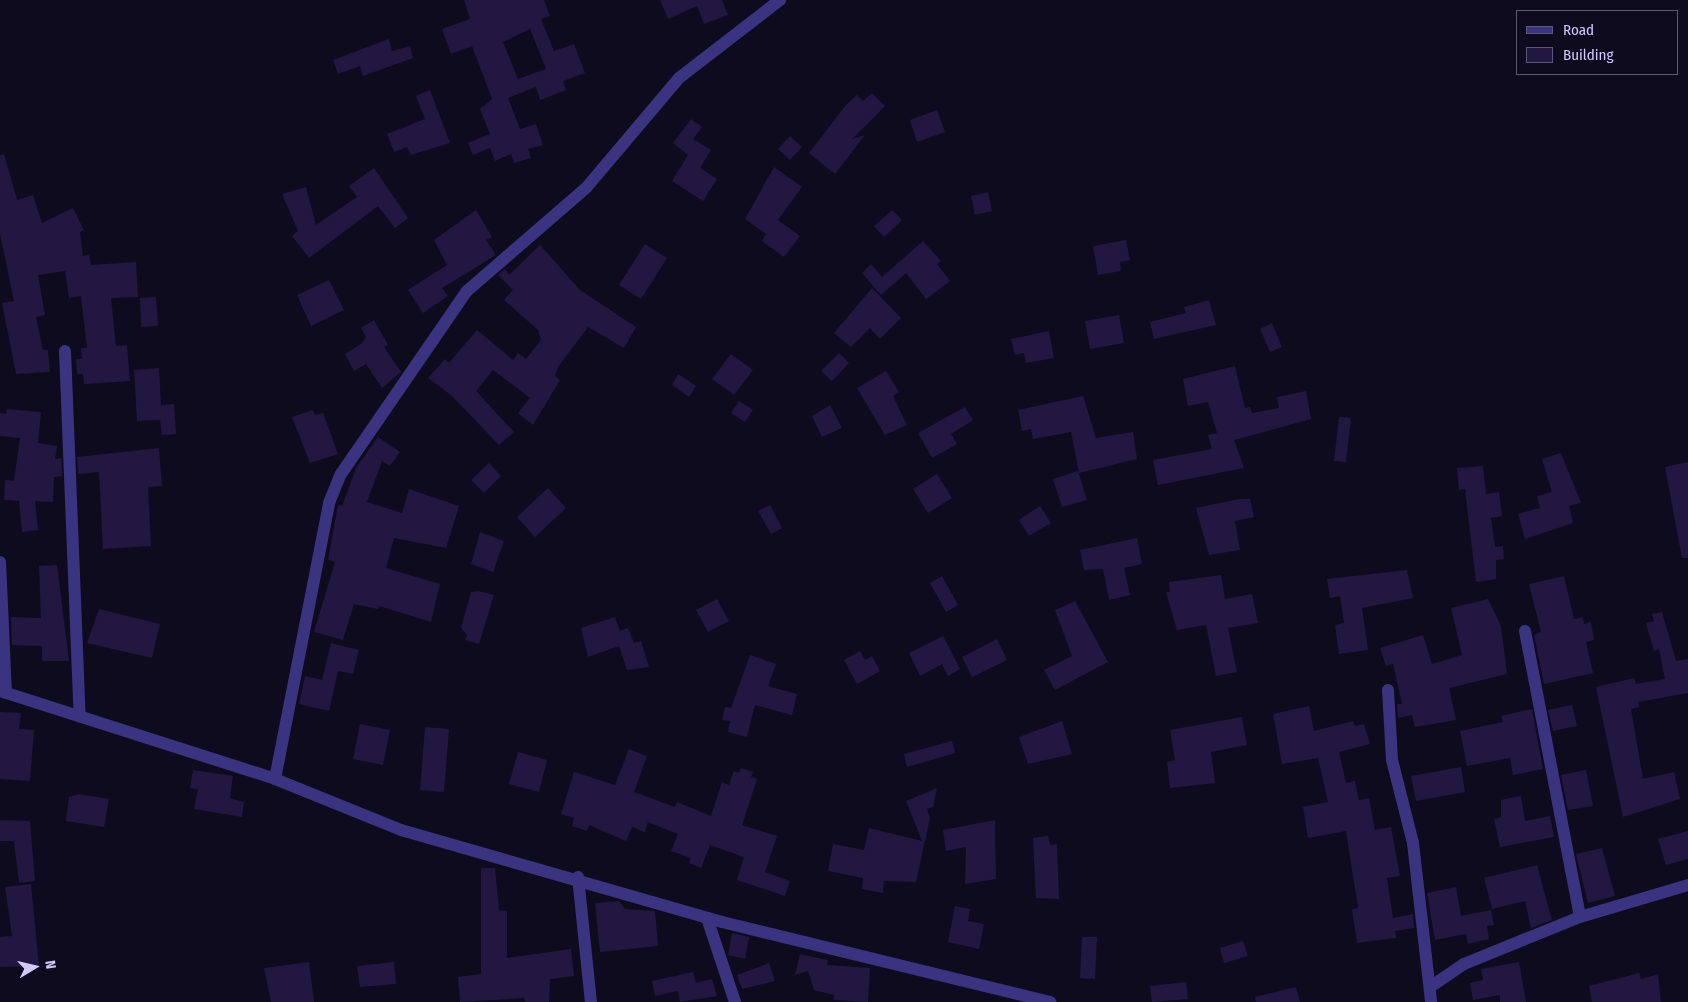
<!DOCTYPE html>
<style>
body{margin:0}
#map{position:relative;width:1688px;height:1002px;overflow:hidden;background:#0f0b1f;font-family:"Fira Sans Condensed",sans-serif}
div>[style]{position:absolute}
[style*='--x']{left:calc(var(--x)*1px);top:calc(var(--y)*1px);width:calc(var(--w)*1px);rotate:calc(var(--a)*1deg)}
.building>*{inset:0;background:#211741}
.minor>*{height:12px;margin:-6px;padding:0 6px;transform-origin:6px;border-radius:6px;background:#3a3480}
span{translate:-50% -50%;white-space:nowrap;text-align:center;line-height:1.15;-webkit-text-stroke:4.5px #0f0b1f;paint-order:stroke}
.legend{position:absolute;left:1516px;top:10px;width:162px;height:65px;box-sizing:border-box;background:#0f0b1f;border:1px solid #5d5779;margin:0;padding:6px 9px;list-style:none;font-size:15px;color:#d1c9ff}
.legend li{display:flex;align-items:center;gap:10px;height:25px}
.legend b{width:25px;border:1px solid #5d5779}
.north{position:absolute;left:10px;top:942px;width:50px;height:50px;-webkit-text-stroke:4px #0f0b1f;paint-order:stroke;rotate:81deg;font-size:14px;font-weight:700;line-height:20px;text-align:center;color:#d1c9ff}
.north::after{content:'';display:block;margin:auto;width:18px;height:22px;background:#d1c9ff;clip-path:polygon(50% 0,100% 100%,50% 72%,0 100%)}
</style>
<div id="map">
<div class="building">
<div style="clip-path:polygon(evenodd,464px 0,544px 0,550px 16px,541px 19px,554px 51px,574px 44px,585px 73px,563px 81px,566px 90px,540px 100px,536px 87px,508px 98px,520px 129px,536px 124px,543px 145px,528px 149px,531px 158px,514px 163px,511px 154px,495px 161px,490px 148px,473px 155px,468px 143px,490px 134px,480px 109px,492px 99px,472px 46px,451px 54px,442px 29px,470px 19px,464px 0,530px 29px,546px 69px,518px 79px,503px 42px,530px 29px)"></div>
<div style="clip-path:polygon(660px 0,722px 0,728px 15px,704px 24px,697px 6px,668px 19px)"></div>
<div style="clip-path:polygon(389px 39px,392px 51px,410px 46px,413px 58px,363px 76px,360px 66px,338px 74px,333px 60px)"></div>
<div style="clip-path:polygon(430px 90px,450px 143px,411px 155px,407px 147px,394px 152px,387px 134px,425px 119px,416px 96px)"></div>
<div style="clip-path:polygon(872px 93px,885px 106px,852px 139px,865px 135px,835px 174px,809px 153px,846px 105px,857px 95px,863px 101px)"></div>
<div style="clip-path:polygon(937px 110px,945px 132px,917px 142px,910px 120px)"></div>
<div style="clip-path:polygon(691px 119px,702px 127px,693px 139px,711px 150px,700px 168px,717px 179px,703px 201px,672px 181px,688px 155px,673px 143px)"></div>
<div style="clip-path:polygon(790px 136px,802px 147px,790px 160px,778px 149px)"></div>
<div style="clip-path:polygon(4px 154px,17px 200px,33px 195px,42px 223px,73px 208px,84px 230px,80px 232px,83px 256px,89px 255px,91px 265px,136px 262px,138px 297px,111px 298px,116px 346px,127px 345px,130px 381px,84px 384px,83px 374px,77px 374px,76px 359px,82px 359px,81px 348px,87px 348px,81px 296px,69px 298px,65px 271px,38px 275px,45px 315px,36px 317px,43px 350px,48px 350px,50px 372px,16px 374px,2px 303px,14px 301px,0 234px,0 155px)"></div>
<div style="clip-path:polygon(774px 167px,802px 187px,778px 220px,800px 236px,784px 257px,762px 241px,766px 234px,745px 219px)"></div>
<div style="clip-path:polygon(374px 168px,408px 218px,395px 228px,378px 206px,309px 258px,292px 236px,298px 231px,282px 194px,306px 187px,316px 225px,357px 197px,349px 186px)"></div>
<div style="clip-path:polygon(988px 192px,992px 211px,975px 215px,971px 196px)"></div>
<div style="clip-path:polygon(476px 210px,492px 237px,486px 240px,496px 255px,442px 288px,448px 296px,423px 313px,408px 290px,447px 265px,434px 240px)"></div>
<div style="clip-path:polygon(892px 210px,902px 220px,884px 237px,874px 226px)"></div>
<div style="clip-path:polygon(1126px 240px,1130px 260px,1120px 262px,1121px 271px,1098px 275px,1093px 246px)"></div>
<div style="clip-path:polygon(923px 241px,941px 261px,937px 264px,950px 281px,926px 299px,906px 273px,881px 295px,862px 273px,871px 264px,882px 277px)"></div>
<div style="clip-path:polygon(645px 244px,667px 258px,641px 299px,619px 285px)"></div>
<div style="clip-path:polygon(540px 245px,580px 290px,636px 327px,624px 348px,588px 327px,558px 367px,555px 376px,560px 380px,533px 425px,518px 413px,530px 398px,493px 370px,476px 391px,514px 432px,499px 445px,452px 396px,428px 378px,445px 359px,449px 363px,477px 330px,513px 360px,518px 353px,526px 359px,541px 340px,538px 330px,504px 300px,513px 290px,498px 275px,505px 269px,509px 275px)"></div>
<div style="clip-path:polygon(329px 280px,344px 310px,311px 326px,297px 295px)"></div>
<div style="clip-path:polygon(872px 288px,901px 318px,880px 339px,870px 328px,851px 347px,834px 333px)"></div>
<div style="clip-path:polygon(156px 297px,158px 326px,141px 327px,140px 298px)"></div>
<div style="clip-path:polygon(1209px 300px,1216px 325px,1154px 339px,1150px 322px,1186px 313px,1184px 307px)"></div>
<div style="clip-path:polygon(1119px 315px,1124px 343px,1090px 349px,1085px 321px)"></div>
<div style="clip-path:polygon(374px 320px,388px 345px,384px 347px,401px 372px,382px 388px,366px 364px,354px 371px,345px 354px,362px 343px,366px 337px,361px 328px)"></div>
<div style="clip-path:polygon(1272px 323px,1282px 347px,1270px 352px,1260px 329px)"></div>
<div style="clip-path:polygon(1049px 331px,1054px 358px,1026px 363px,1024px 353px,1015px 355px,1011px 339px)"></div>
<div style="clip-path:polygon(839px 353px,849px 363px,832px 381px,821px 371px)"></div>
<div style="clip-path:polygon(731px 354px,753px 370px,734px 395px,712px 379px)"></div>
<div style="clip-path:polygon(1235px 366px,1245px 408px,1250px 407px,1252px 413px,1279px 408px,1277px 397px,1306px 391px,1311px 419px,1234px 440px,1244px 468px,1158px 485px,1153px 460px,1212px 449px,1208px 435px,1217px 433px,1208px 402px,1188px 406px,1183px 379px)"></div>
<div style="clip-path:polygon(159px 368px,161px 405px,174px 404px,176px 434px,162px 435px,160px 420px,137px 421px,134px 370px)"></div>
<div style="clip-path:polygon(886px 371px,899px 392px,893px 396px,907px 425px,885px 435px,857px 388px)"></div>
<div style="clip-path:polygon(678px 374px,696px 386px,689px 397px,672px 385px)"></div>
<div style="clip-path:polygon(1083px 396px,1096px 438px,1133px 432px,1137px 459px,1079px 473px,1071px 432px,1033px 439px,1031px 429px,1022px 431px,1018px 410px)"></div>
<div style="clip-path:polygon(739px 401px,753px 410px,745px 422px,731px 413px)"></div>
<div style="clip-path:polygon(830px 405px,842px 428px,822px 437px,812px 416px)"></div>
<div style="clip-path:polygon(965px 407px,973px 420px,951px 434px,957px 444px,932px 458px,918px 433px)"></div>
<div style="clip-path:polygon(7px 409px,41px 412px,38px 443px,57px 446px,55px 459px,61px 458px,62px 476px,54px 477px,53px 502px,35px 501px,38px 530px,22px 532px,19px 501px,4px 500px,5px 480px,14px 481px,20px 438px,0 436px,0 413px,6px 414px)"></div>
<div style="clip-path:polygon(313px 410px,315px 415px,323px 413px,338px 454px,310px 463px,292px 417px)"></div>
<div style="clip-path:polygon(1339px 417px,1351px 418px,1346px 462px,1334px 461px)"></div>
<div style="clip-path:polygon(378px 437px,400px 452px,390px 466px,382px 461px,367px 502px,402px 513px,409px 489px,459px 506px,446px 548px,394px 538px,386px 568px,440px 584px,431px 622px,379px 606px,378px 609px,354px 604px,343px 640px,314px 632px,335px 562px,328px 560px,338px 505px,342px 506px,356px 468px)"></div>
<div style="clip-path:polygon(159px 448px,162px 486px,148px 487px,151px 546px,103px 549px,99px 472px,78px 474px,77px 457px)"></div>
<div style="clip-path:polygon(1561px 453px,1581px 503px,1569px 506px,1573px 523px,1525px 539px,1518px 514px,1540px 508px,1537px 496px,1552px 492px,1542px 459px)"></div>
<div style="clip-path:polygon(1688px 462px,1688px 558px,1682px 558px,1665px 467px)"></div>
<div style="clip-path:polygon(489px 463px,501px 476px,484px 493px,471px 480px)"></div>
<div style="clip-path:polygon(1483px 466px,1486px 494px,1499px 492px,1502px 516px,1491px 518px,1495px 547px,1503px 546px,1504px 559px,1496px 560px,1496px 579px,1476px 582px,1465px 489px,1459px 490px,1457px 468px)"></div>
<div style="clip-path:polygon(1078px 471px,1087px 500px,1062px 507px,1053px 479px)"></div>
<div style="clip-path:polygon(937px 474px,952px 498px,928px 513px,913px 489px)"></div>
<div style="clip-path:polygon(548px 488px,566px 508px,535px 537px,517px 517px)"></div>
<div style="clip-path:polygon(1239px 499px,1250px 499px,1254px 517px,1235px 521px,1240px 550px,1209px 555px,1196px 508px)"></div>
<div style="clip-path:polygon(770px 505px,782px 528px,771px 534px,758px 511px)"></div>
<div style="clip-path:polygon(1040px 506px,1051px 523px,1029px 536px,1019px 520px)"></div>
<div style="clip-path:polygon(480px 532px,504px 541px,493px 572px,471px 564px)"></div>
<div style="clip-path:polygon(1137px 538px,1142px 564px,1124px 568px,1130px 595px,1109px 600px,1103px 569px,1084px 570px,1080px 550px)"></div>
<div style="clip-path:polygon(57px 565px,69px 661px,42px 661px,42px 646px,12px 645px,11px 617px,41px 618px,39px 566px)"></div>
<div style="clip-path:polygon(1407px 570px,1413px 598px,1362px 608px,1368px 650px,1339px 654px,1335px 625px,1344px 623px,1340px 596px,1330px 598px,1327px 579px)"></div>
<div style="clip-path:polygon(1221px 575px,1225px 599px,1252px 594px,1258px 623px,1228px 628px,1237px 672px,1216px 676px,1206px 625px,1177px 630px,1166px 592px,1170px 592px,1169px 582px)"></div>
<div style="clip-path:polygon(942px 576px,958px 605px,946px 612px,930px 583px)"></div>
<div style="clip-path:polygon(1564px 576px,1574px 619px,1583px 617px,1584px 624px,1591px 622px,1594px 640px,1586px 642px,1593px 673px,1544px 684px,1534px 635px,1541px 632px,1529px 584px)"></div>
<div style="clip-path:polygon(478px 591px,494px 595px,479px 644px,465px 640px,467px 635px,461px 628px,471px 592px)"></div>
<div style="clip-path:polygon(717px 599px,729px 621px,708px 632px,696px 610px)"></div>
<div style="clip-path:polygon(1488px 599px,1501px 626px,1507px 674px,1449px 688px,1456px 720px,1415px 727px,1412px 715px,1398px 718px,1397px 704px,1402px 704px,1393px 664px,1386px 666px,1380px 648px,1423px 635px,1432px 664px,1462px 655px,1451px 608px)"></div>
<div style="clip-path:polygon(1075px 601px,1108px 662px,1055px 690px,1044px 670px,1072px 656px,1055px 610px)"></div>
<div style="clip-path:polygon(99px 609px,160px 624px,152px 658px,87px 643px)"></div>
<div style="clip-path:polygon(1662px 612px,1676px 661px,1688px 659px,1688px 693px,1638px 702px,1639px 707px,1631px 709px,1643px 779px,1674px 772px,1680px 799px,1623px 817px,1596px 687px,1634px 678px,1636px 684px,1665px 679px,1659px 649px,1654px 651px,1646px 623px,1654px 621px,1652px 614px)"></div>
<div style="clip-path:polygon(615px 617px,620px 631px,628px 628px,634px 643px,641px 641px,649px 667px,627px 670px,619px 646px,588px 657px,581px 628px)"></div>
<div style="clip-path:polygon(943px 636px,960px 669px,948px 676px,942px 664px,920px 676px,909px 653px)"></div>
<div style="clip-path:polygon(997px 639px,1007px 660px,972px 677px,962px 657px)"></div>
<div style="clip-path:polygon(331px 643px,359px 650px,353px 674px,338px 671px,329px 711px,299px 704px,305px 676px,322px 680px)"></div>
<div style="clip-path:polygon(860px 651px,865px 660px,872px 656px,880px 671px,857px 684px,844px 660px)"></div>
<div style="clip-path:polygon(750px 655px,776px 664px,768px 686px,797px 694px,792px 715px,755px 705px,747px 737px,728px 732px,730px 721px,722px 720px,725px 707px,731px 708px)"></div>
<div style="clip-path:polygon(1572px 705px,1577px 726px,1553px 731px,1548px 710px)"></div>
<div style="clip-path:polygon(1309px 706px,1314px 731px,1353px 721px,1355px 726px,1364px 724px,1370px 744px,1339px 752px,1346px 783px,1355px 781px,1359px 800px,1369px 798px,1375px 830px,1391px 827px,1400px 876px,1387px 878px,1393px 918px,1413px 914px,1414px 928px,1395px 931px,1396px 938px,1357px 943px,1352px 909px,1358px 908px,1346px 831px,1308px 838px,1303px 807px,1328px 802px,1318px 758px,1282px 764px,1273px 714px)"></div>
<div style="clip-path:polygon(1532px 709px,1543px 769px,1513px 775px,1510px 758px,1467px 766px,1460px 731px,1503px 722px,1501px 716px)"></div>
<div style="clip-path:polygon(0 712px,21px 713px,19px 729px,34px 730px,30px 781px,0 779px)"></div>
<div style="clip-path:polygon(1242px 717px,1247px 745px,1211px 752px,1215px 783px,1170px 788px,1167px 762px,1175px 760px,1170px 730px)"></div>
<div style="clip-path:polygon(1062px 721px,1072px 754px,1028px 764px,1019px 737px)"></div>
<div style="clip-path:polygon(360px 724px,390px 730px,383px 765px,353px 759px)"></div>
<div style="clip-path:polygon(425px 727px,449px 729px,444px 792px,420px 790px)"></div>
<div style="clip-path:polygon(952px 741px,955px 753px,907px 767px,904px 754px)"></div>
<div style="clip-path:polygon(629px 749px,647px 756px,634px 792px,675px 807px,677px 802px,711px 816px,722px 782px,729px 785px,734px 771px,739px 773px,741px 768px,753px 772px,751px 777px,757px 779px,742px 825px,777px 836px,765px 872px,790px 881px,785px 896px,737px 880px,744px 857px,710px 845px,701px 868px,689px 863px,691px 858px,671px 851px,678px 834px,648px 822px,645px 832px,632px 827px,626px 841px,589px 825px,587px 831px,572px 826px,574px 818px,561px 814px,574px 772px,615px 785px)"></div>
<div style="clip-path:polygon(518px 752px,547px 760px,539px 792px,509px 784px)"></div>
<div style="clip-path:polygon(1461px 767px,1465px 792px,1416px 801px,1411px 776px)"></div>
<div style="clip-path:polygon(193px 770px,233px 776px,230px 798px,244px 802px,242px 817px,194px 809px,198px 789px,190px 788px)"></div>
<div style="clip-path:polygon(1586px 770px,1593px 806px,1568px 810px,1561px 775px)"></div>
<div style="clip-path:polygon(937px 788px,933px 807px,927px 809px,930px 818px,916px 882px,884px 881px,883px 893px,862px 889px,863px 878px,828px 871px,833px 844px,864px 850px,869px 828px,922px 841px,906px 801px)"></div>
<div style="clip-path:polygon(79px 794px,109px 799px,104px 827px,66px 821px,69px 797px)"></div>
<div style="clip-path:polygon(1521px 796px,1525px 821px,1550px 816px,1554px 837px,1500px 847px,1494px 819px,1501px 817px,1501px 800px)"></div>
<div style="clip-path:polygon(0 820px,30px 821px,35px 881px,19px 883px,14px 841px,0 841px)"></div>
<div style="clip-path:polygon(995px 820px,996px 879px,965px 884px,966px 847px,946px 851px,943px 830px)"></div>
<div style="clip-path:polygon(1688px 831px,1688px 859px,1666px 865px,1658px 839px)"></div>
<div style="clip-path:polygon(1048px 836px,1050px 845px,1057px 844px,1059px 899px,1036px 898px,1033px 838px)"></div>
<div style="clip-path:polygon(1602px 848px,1615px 896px,1588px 903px,1576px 854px)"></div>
<div style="clip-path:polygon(1537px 865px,1552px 920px,1531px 928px,1525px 901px,1492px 909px,1484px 878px)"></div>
<div style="clip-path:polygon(481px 868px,495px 868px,499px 910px,507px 911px,507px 958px,571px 949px,574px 976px,550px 979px,549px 1002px,525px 1002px,524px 998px,460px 1002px,458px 977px,481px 974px)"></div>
<div style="clip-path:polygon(31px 884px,39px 966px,0 967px,0 937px,12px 936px,5px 887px)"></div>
<div style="clip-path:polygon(1456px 887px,1461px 916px,1491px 910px,1494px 925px,1487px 926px,1489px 939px,1468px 944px,1466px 934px,1435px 940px,1427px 893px)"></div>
<div style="clip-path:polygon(619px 901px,625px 909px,655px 911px,658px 946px,600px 952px,595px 903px)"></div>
<div style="clip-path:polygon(955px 906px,970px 909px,968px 921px,984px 924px,979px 949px,948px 942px)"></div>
<div style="clip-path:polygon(732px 933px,749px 937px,745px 959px,728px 955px)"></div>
<div style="clip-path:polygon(1082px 937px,1097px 937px,1095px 979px,1080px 978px)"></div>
<div style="clip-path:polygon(1243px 941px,1248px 956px,1224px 963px,1220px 948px)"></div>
<div style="clip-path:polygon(800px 954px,828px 960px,827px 965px,870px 968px,868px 1002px,834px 1000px,834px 995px,814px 990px,808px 971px,795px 975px)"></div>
<div style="clip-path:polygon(309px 962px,314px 1002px,271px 1002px,264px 968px)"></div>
<div style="clip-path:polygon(394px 962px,396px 984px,360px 987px,357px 966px)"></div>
<div style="clip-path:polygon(1519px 962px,1526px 1002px,1500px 1002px,1500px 995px,1473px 1000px,1470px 983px,1483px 980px,1481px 969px)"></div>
<div style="clip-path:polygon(769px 963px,775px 981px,742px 989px,737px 975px)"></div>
<div style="clip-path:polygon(693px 972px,696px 983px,712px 979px,717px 996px,680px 1002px,678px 991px,655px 996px,652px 981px)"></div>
<div style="clip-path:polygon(1639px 973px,1641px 979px,1658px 974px,1661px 1002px,1592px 1002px,1589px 986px)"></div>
<div style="clip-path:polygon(1186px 982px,1188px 999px,1152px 1002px,1150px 986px)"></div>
<div style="clip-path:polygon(1296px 987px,1300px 1002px,1256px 1002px,1255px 997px)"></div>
</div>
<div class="minor">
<div style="--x:65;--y:351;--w:366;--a:87.7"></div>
<div style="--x:0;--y:562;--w:131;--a:87.4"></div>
<div style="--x:1525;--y:631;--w:291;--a:79.1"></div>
<div style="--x:1388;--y:690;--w:70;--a:86.7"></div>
<div style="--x:1392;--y:760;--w:86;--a:75.8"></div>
<div style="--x:1413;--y:843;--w:160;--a:83.5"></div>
<div style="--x:0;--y:691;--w:289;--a:17.7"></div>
<div style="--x:275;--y:779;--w:136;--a:22"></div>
<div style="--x:401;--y:830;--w:334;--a:16"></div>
<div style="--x:722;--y:922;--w:338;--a:13.7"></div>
<div style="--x:275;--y:779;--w:281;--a:-78.9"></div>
<div style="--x:329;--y:503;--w:31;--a:-68"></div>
<div style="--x:341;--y:474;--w:222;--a:-55.5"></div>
<div style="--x:467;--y:291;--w:157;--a:-40.9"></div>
<div style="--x:586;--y:188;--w:144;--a:-49.8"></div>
<div style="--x:679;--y:78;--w:128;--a:-37.7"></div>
<div style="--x:578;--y:877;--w:126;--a:84.1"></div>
<div style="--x:707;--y:918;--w:89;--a:71.6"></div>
<div style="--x:1430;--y:987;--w:41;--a:-34.1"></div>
<div style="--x:1464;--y:964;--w:125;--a:-22.1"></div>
<div style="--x:1580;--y:917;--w:113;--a:-16.5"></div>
</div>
<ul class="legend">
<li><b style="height:6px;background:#3a3480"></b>Road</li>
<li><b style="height:14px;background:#211741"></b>Building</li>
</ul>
<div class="north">N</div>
</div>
